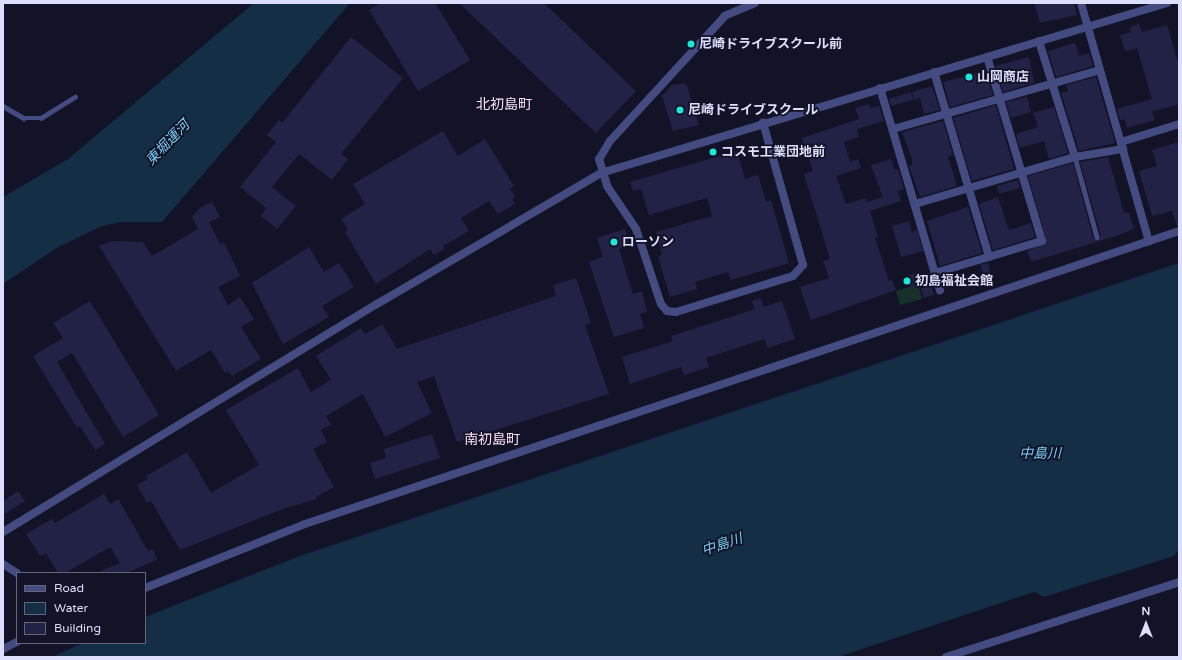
<!DOCTYPE html>
<meta charset="utf-8">
<style>
body{margin:0}
#map{position:relative;width:1182px;height:660px;overflow:hidden;background:#131327;font-family:"Varela Round","Noto Sans JP",sans-serif}
div>[style]{position:absolute}
[style*='--x']{left:calc(var(--x)*1px);top:calc(var(--y)*1px);width:calc(var(--w)*1px);rotate:calc(var(--a)*1deg)}
.green>*{inset:0;background:#17302b}
.water>*{inset:0;background:#132e45}
.building>*{inset:0;background:#222146}
.service>*{height:4.5px;margin:-2.25px;padding:0 2.25px;transform-origin:2.25px;border-radius:2.25px;background:#434b81}
.minor>*{height:8px;margin:-4px;padding:0 4px;transform-origin:4px;border-radius:4px;background:#434b81}
.tertiary>*{height:8px;margin:-4px;padding:0 4px;transform-origin:4px;border-radius:4px;background:#434b81}
.dots>*{width:11px;height:11px;translate:-50% -50%;box-sizing:border-box;border:2px solid #131327;border-radius:50%}
span{translate:-50% -50%;white-space:nowrap;text-align:center;line-height:1.15;-webkit-text-stroke:3.5px #131327;paint-order:stroke}
.poi-label{font-size:13px;color:#dddefb;font-weight:700}
.left{translate:0 -50%;text-align:left}
.neighbourhood-label{font-size:14px;color:#fbdef6}
.water-label{font-size:14px;color:#76ccf0;font-style:italic}
.frame{position:absolute;inset:0;border:4px solid #dddefb;pointer-events:none}
.legend{position:absolute;left:16px;top:572px;width:130px;height:72px;box-sizing:border-box;background:#131327;border:1px solid #64647c;margin:0;padding:5px 7px;list-style:none;font-size:12px;color:#dddefb}
.legend li{display:flex;align-items:center;gap:8px;height:20px}
.legend b{width:20px;border:1px solid #64647c}
.north{position:absolute;left:1126px;top:604px;width:40px;height:40px;-webkit-text-stroke:3px #131327;paint-order:stroke;rotate:0deg;font-size:11px;font-weight:700;line-height:16px;text-align:center;color:#dddefb}
.north::after{content:'';display:block;margin:auto;width:14px;height:18px;background:#dddefb;clip-path:polygon(50% 0,100% 100%,50% 72%,0 100%)}
</style>
<div id="map">
<div class="green">
<div style="clip-path:polygon(929px 281px,919px 287px,922px 299px,900px 305px,896px 291px)"></div>
</div>
<div class="water">
<div style="clip-path:polygon(254px 3px,350px 3px,162px 222px,121px 222px,102px 226px,58px 247px,3px 284px,3px 197px,68px 159px)"></div>
<div style="clip-path:polygon(1179px 263px,1179px 549px,1174px 556px,1044px 597px,1034px 592px,838px 657px,52px 657px,83px 643px,145px 643px,145px 617px,300px 556px)"></div>
</div>
<div class="building">
<div style="clip-path:polygon(380px 3px,435px 3px,470px 60px,418px 91px,369px 10px)"></div>
<div style="clip-path:polygon(459px 3px,544px 3px,636px 91px,596px 133px)"></div>
<div style="clip-path:polygon(1034px 3px,1074px 3px,1077px 15px,1040px 23px)"></div>
<div style="clip-path:polygon(1139px 24px,1142px 32px,1167px 25px,1179px 66px,1179px 104px,1152px 112px,1155px 120px,1127px 128px,1125px 119px,1120px 120px,1117px 109px,1152px 99px,1137px 48px,1125px 51px,1120px 35px,1131px 32px,1130px 27px)"></div>
<div style="clip-path:polygon(351px 37px,403px 78px,341px 154px,348px 159px,332px 180px,299px 154px,272px 187px,296px 206px,277px 229px,261px 216px,266px 208px,240px 187px,276px 142px,267px 135px,279px 120px,282px 123px)"></div>
<div style="clip-path:polygon(1075px 43px,1079px 56px,1089px 53px,1093px 66px,1056px 77px,1048px 51px)"></div>
<div style="clip-path:polygon(1029px 57px,1034px 83px,1003px 92px,995px 66px)"></div>
<div style="clip-path:polygon(985px 71px,993px 95px,950px 107px,943px 82px)"></div>
<div style="clip-path:polygon(1096px 77px,1115px 143px,1079px 151px,1061px 93px,1068px 91px,1066px 85px)"></div>
<div style="clip-path:polygon(686px 83px,699px 125px,673px 131px,662px 96px,672px 85px)"></div>
<div style="clip-path:polygon(932px 86px,940px 110px,924px 114px,920px 98px,914px 100px,912px 92px)"></div>
<div style="clip-path:polygon(911px 92px,913px 100px,891px 106px,889px 99px)"></div>
<div style="clip-path:polygon(1027px 97px,1031px 112px,1011px 118px,1006px 102px)"></div>
<div style="clip-path:polygon(878px 102px,884px 121px,857px 129px,859px 137px,844px 142px,850px 162px,858px 159px,861px 168px,836px 176px,846px 204px,865px 198px,867px 202px,883px 197px,871px 165px,891px 159px,895px 170px,898px 169px,904px 189px,898px 191px,901px 201px,870px 211px,878px 237px,875px 238px,889px 281px,892px 280px,896px 290px,811px 320px,800px 287px,829px 278px,823px 261px,830px 259px,804px 174px,813px 171px,802px 138px,859px 119px,855px 108px,869px 104px,870px 108px,879px 106px)"></div>
<div style="clip-path:polygon(996px 105px,1014px 169px,972px 181px,953px 118px)"></div>
<div style="clip-path:polygon(1054px 107px,1068px 153px,1049px 159px,1044px 141px,1020px 148px,1016px 134px,1038px 127px,1033px 113px)"></div>
<div style="clip-path:polygon(943px 121px,953px 155px,948px 156px,957px 186px,920px 197px,909px 166px,912px 165px,912px 159px,902px 132px)"></div>
<div style="clip-path:polygon(443px 131px,458px 156px,485px 139px,514px 186px,510px 188px,515px 197px,512px 199px,515px 204px,498px 214px,489px 201px,461px 218px,469px 231px,443px 246px,445px 249px,434px 255px,430px 249px,376px 284px,345px 232px,348px 230px,341px 219px,365px 204px,353px 184px)"></div>
<div style="clip-path:polygon(1179px 142px,1179px 226px,1177px 226px,1172px 211px,1152px 216px,1139px 171px,1157px 166px,1152px 150px)"></div>
<div style="clip-path:polygon(737px 151px,745px 179px,758px 175px,766px 202px,771px 200px,789px 263px,731px 280px,728px 272px,695px 282px,697px 289px,670px 297px,658px 256px,662px 255px,656px 232px,712px 216px,707px 198px,649px 215px,641px 189px,633px 191px,630px 182px)"></div>
<div style="clip-path:polygon(1108px 157px,1124px 213px,1129px 212px,1134px 229px,1116px 236px,1031px 262px,1027px 251px,1047px 242px,1028px 176px,1073px 163px,1093px 238px,1098px 241px,1101px 236px,1080px 162px)"></div>
<div style="clip-path:polygon(1018px 180px,1020px 188px,999px 194px,997px 186px)"></div>
<div style="clip-path:polygon(998px 197px,1009px 230px,1031px 223px,1035px 237px,993px 250px,979px 204px)"></div>
<div style="clip-path:polygon(212px 202px,220px 217px,209px 222px,220px 244px,224px 242px,240px 276px,218px 287px,228px 305px,240px 297px,254px 319px,241px 327px,261px 359px,232px 376px,228px 371px,225px 373px,211px 350px,176px 371px,99px 246px,111px 241px,143px 242px,152px 256px,198px 229px,192px 217px,201px 207px)"></div>
<div style="clip-path:polygon(968px 207px,982px 253px,940px 266px,927px 221px)"></div>
<div style="clip-path:polygon(909px 221px,912px 232px,917px 230px,923px 251px,901px 257px,892px 226px)"></div>
<div style="clip-path:polygon(625px 229px,630px 246px,619px 249px,633px 294px,642px 291px,647px 312px,640px 314px,644px 328px,614px 337px,589px 262px,603px 257px,597px 238px)"></div>
<div style="clip-path:polygon(309px 247px,324px 272px,339px 263px,354px 287px,322px 306px,329px 317px,283px 344px,252px 283px)"></div>
<div style="clip-path:polygon(988px 263px,991px 275px,984px 277px,980px 265px)"></div>
<div style="clip-path:polygon(918px 273px,921px 283px,909px 287px,906px 276px)"></div>
<div style="clip-path:polygon(576px 278px,591px 323px,585px 325px,609px 394px,457px 442px,434px 376px,417px 382px,432px 413px,385px 437px,363px 394px,326px 416px,331px 425px,321px 430px,327px 442px,313px 449px,334px 487px,316px 497px,317px 499px,285px 508px,180px 550px,151px 501px,147px 503px,137px 485px,148px 479px,146px 476px,187px 452px,211px 493px,259px 465px,226px 410px,298px 368px,311px 392px,331px 380px,316px 356px,361px 328px,365px 334px,382px 324px,397px 349px,556px 296px,553px 285px)"></div>
<div style="clip-path:polygon(931px 285px,934px 295px,924px 298px,921px 288px)"></div>
<div style="clip-path:polygon(761px 298px,764px 307px,782px 301px,795px 339px,767px 348px,765px 339px,706px 358px,709px 367px,684px 375px,681px 367px,630px 384px,622px 357px,673px 341px,671px 336px,755px 309px,752px 301px)"></div>
<div style="clip-path:polygon(90px 301px,159px 415px,123px 437px,72px 353px,57px 362px,105px 444px,95px 450px,80px 426px,77px 428px,33px 356px,63px 338px,53px 323px)"></div>
<div style="clip-path:polygon(432px 434px,440px 458px,375px 479px,370px 463px,386px 458px,384px 449px)"></div>
<div style="clip-path:polygon(18px 491px,25px 501px,3px 515px,3px 501px)"></div>
<div style="clip-path:polygon(104px 494px,110px 504px,118px 499px,148px 551px,153px 549px,157px 560px,126px 573px,96px 573px,120px 563px,110px 547px,65px 573px,58px 573px,46px 553px,40px 556px,26px 534px,52px 519px,55px 523px)"></div>
</div>
<div class="service">
<div style="--x:3;--y:106;--w:24;--a:30"></div>
<div style="--x:24;--y:118;--w:17;--a:0"></div>
<div style="--x:41;--y:118;--w:40;--a:-32"></div>
<div style="--x:1075;--y:157;--w:83;--a:74.6"></div>
</div>
<div class="minor">
<div style="--x:755;--y:3;--w:33;--a:157"></div>
<div style="--x:725;--y:16;--w:170;--a:132.6"></div>
<div style="--x:610;--y:141;--w:21;--a:121"></div>
<div style="--x:599;--y:159;--w:28;--a:73"></div>
<div style="--x:607;--y:186;--w:52;--a:56"></div>
<div style="--x:636;--y:229;--w:79;--a:71.6"></div>
<div style="--x:661;--y:304;--w:9;--a:49"></div>
<div style="--x:667;--y:311;--w:9;--a:6"></div>
<div style="--x:676;--y:312;--w:122;--a:-17.1"></div>
<div style="--x:793;--y:276;--w:15;--a:-48"></div>
<div style="--x:803;--y:265;--w:148;--a:-105.7"></div>
<div style="--x:1081;--y:3;--w:248;--a:74.1"></div>
<div style="--x:1039;--y:41;--w:121;--a:72.8"></div>
<div style="--x:934;--y:72;--w:193;--a:73.4"></div>
<div style="--x:880;--y:88;--w:211;--a:73.5"></div>
<div style="--x:893;--y:129;--w:215;--a:-15.9"></div>
<div style="--x:1121;--y:142;--w:61;--a:-17.2"></div>
<div style="--x:915;--y:204;--w:167;--a:-16.4"></div>
<div style="--x:1075;--y:157;--w:49;--a:-9.5"></div>
<div style="--x:935;--y:273;--w:112;--a:-16.7"></div>
<div style="--x:1042;--y:241;--w:192;--a:-106.6"></div>
<div style="--x:3;--y:532;--w:438;--a:-31.4"></div>
<div style="--x:377;--y:304;--w:259;--a:-30.3"></div>
<div style="--x:601;--y:173;--w:591;--a:-16.72"></div>
<div style="--x:3;--y:564;--w:17;--a:33"></div>
<div style="--x:145;--y:588;--w:172;--a:-21.8"></div>
<div style="--x:305;--y:524;--w:922;--a:-18.53"></div>
<div style="--x:3;--y:649;--w:16;--a:-27"></div>
</div>
<div class="tertiary">
<div style="--x:946;--y:657;--w:245;--a:-17.8"></div>
</div>
<div class="dots">
<div style="left:691px;top:44px;background:#1ee6d8"></div>
<div style="left:969px;top:77px;background:#1ee6d8"></div>
<div style="left:680px;top:110px;background:#1ee6d8"></div>
<div style="left:713px;top:152px;background:#1ee6d8"></div>
<div style="left:614px;top:242px;background:#1ee6d8"></div>
<div style="left:907px;top:281px;background:#1ee6d8"></div>
</div>
<div class="poi-label">
<span class="left" style="left:699px;top:44px">尼崎ドライブスクール前</span>
<span class="left" style="left:977px;top:77px">山岡商店</span>
<span class="left" style="left:688px;top:110px">尼崎ドライブスクール</span>
<span class="left" style="left:721px;top:152px">コスモ工業団地前</span>
<span class="left" style="left:622px;top:242px">ローソン</span>
<span class="left" style="left:915px;top:281px">初島福祉会館</span>
</div>
<div class="neighbourhood-label">
<span style="left:504px;top:105px">北初島町</span>
<span style="left:492px;top:440px">南初島町</span>
</div>
<div class="water-label">
<span style="left:168px;top:143px;rotate:-46deg">東堀運河</span>
<span style="left:1040px;top:454px">中島川</span>
<span style="left:722px;top:545px;rotate:-19deg">中島川</span>
</div>
<div class="frame"></div>
<ul class="legend">
<li><b style="height:5px;background:#434b81"></b>Road</li>
<li><b style="height:11px;background:#132e45"></b>Water</li>
<li><b style="height:11px;background:#222146"></b>Building</li>
</ul>
<div class="north">N</div>
</div>
